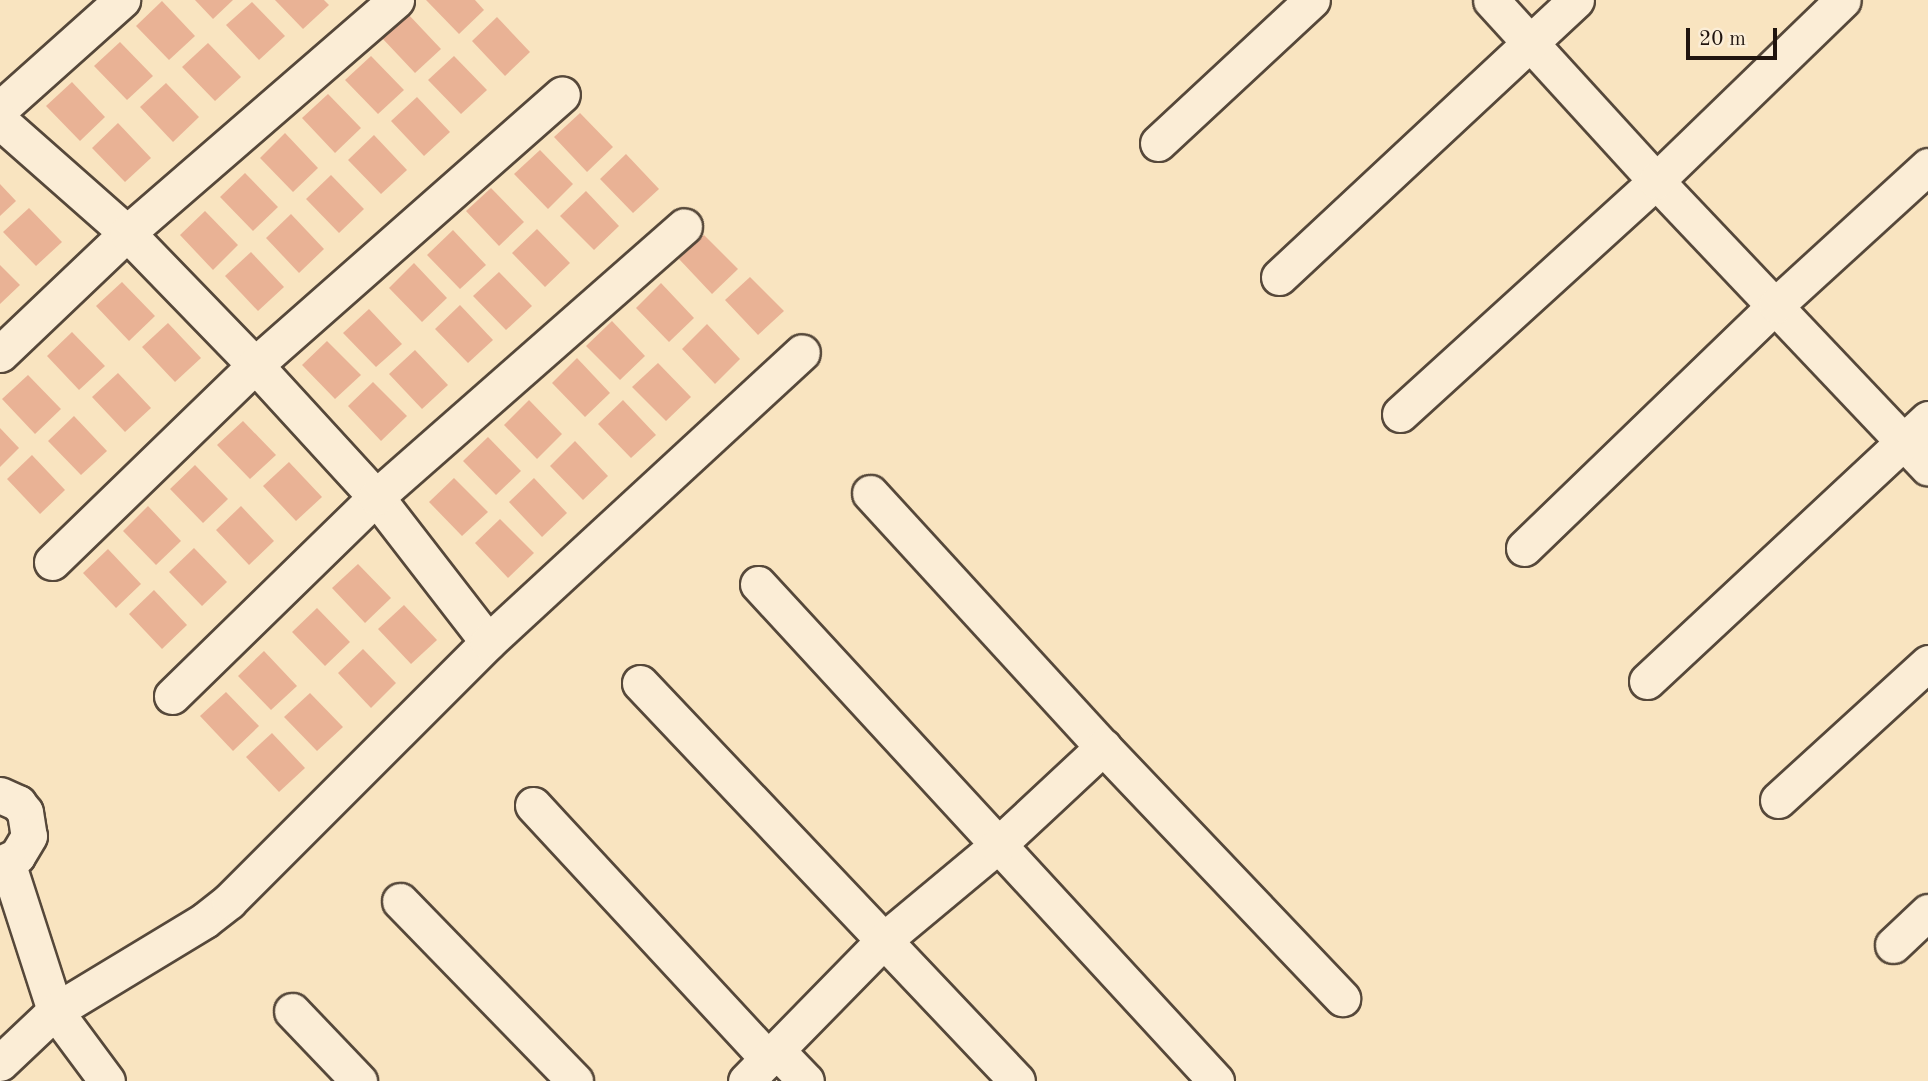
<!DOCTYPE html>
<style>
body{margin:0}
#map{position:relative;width:1928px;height:1081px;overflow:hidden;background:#f9e4c0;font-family:"Old Standard TT",serif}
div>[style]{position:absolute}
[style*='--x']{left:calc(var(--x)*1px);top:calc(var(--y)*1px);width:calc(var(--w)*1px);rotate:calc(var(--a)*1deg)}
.building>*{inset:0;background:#e9b295}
.roads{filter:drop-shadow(2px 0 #56483a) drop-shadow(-2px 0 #56483a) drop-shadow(0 2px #56483a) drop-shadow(0 -2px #56483a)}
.minor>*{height:35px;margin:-17.5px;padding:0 17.5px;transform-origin:17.5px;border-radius:17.5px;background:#fbedd6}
span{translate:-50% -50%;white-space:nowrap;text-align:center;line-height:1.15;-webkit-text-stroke:5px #fbedd6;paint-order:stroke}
.scale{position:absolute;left:1686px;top:28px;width:91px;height:32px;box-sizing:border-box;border:4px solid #20140e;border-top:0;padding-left:9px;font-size:21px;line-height:24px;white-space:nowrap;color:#20140e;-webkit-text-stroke:5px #fbedd6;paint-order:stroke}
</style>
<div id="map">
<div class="building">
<div style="clip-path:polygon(195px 0,233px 0,213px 19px)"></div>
<div style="clip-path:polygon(275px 0,324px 0,329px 5px,303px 29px)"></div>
<div style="clip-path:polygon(426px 0,475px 0,484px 10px,459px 34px)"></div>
<div style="clip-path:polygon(162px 1px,195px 36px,169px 60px,136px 26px)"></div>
<div style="clip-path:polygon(252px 2px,285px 36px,259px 60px,226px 25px)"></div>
<div style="clip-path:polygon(408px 14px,441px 49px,415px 73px,382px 38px)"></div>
<div style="clip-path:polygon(497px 17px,530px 52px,505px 76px,472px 41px)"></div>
<div style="clip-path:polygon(120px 42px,153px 76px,127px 100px,94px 66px)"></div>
<div style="clip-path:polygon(208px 43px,241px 77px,215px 101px,182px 67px)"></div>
<div style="clip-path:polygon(371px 56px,404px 90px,378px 114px,345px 80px)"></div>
<div style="clip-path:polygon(454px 56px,487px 90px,461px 114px,428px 80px)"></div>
<div style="clip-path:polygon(72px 82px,105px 117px,80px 141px,46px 106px)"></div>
<div style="clip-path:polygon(166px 83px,199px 117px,173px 142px,140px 107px)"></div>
<div style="clip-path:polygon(328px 94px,361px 128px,335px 153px,302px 118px)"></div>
<div style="clip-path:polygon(417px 97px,450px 132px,424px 156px,391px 121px)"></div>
<div style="clip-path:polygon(580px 113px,613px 147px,587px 172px,554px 137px)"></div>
<div style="clip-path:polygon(118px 123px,151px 158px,125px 182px,92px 148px)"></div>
<div style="clip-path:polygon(285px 133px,318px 168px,293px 192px,260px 158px)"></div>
<div style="clip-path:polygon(374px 135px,407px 170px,381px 194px,348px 160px)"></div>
<div style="clip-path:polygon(540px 150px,573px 184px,548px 209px,514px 174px)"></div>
<div style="clip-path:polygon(626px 154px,659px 189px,633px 213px,600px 179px)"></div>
<div style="clip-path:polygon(245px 173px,278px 207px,253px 231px,220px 197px)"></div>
<div style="clip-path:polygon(331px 175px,364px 209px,339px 233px,306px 199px)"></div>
<div style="clip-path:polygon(0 184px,16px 201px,0 216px)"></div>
<div style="clip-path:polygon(491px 188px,524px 222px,499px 246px,466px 211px)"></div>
<div style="clip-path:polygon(586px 191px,619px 226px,594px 250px,560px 216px)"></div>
<div style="clip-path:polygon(29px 208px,62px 242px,36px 266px,3px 232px)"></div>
<div style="clip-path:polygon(205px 211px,238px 245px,213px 270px,180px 235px)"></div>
<div style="clip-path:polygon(291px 214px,324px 249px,299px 273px,266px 238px)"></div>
<div style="clip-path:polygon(537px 229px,570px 263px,545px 287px,512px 253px)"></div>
<div style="clip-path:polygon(453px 230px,486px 265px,460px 289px,427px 255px)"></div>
<div style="clip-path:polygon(704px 235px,738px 269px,712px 294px,679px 259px)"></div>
<div style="clip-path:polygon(251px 252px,284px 287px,258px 311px,225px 276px)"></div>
<div style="clip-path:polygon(414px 263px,447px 298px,422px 322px,389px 288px)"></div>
<div style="clip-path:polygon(0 265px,20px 285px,0 304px)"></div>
<div style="clip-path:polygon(499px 272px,532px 306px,506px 330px,473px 296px)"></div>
<div style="clip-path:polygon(750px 277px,784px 311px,758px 335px,725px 300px)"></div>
<div style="clip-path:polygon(122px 282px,155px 316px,129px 341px,96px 306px)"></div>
<div style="clip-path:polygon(661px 283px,694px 318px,669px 342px,636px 308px)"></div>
<div style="clip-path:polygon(460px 305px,493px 340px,468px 363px,435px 329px)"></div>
<div style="clip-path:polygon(369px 309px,402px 344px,376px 367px,343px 333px)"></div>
<div style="clip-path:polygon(612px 321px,645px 356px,620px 380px,586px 346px)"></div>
<div style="clip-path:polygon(168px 323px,201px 358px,175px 382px,142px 347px)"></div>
<div style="clip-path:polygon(707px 324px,740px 359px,715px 384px,682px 349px)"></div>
<div style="clip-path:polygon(72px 332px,105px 366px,79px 390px,47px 356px)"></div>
<div style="clip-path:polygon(327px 341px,361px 375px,335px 399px,302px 365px)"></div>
<div style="clip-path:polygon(415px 350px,448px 385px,422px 409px,389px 374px)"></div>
<div style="clip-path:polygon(577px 358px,610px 393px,585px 417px,552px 383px)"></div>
<div style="clip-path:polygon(658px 363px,691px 397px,666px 421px,632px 387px)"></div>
<div style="clip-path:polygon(118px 373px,151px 408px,125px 432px,92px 397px)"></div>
<div style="clip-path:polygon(28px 375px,61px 409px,35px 434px,2px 399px)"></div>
<div style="clip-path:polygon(373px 382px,407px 416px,381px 441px,348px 406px)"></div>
<div style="clip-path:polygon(529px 400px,562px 434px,537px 459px,504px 425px)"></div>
<div style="clip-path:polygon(623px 400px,656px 435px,631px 458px,598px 424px)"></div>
<div style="clip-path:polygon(74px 416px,107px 451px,81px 475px,48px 441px)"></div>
<div style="clip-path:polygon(243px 421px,276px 455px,250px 479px,217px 445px)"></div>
<div style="clip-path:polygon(0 428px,19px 448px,0 467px)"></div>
<div style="clip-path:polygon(488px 437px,521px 471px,496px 495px,463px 461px)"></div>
<div style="clip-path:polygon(575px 441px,608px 476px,583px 500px,550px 466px)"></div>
<div style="clip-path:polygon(32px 455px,65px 490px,40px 514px,7px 479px)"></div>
<div style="clip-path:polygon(289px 462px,322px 497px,296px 521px,263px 486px)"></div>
<div style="clip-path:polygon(195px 465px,228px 499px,203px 523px,170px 489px)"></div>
<div style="clip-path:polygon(454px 478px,488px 512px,462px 536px,429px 502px)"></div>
<div style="clip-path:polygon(534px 478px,567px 513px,542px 537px,509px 502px)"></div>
<div style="clip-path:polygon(148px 506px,181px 541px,156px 565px,123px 531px)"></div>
<div style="clip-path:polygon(241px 506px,274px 541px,249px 565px,216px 530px)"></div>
<div style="clip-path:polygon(500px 519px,534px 553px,508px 578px,475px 543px)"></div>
<div style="clip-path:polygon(194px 548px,227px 582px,202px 606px,169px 572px)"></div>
<div style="clip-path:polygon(108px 549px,141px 584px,116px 608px,83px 573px)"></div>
<div style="clip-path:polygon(358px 564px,391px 598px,365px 623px,332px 588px)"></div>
<div style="clip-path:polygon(154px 590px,187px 625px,162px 649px,129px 614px)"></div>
<div style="clip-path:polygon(404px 605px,437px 640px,411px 664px,378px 629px)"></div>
<div style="clip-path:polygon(317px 608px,350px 642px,325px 666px,292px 632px)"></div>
<div style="clip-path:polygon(363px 649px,396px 683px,371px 708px,338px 673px)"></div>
<div style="clip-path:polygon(264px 651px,297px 686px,271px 710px,238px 676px)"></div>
<div style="clip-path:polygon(226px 692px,259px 726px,233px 751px,200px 716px)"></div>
<div style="clip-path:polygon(310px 693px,343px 727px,317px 751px,284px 717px)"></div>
<div style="clip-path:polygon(272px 733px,305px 768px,279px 792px,246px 757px)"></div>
</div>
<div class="roads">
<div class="minor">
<div style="--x:1491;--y:0;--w:245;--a:47.6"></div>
<div style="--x:1656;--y:181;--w:395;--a:46.5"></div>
<div style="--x:0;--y:109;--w:164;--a:-41.8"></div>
<div style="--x:0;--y:121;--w:169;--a:41.4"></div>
<div style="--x:127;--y:233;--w:184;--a:45.9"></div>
<div style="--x:255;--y:365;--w:179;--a:47.5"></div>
<div style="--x:376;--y:497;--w:183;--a:52.3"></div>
<div style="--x:1158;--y:143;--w:210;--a:-42.9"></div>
<div style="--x:1279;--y:277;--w:406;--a:-43"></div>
<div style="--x:0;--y:354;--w:175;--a:-43.6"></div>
<div style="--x:127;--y:233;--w:356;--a:-40.9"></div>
<div style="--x:1400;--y:414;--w:346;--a:-42.3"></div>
<div style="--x:1656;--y:181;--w:260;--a:-44.1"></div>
<div style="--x:870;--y:493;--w:345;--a:47.5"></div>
<div style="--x:1103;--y:747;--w:347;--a:46.4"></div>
<div style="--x:1524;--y:548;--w:350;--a:-44"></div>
<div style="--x:1776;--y:305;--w:206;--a:-42.4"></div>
<div style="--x:52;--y:562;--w:283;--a:-44.1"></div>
<div style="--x:255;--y:365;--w:409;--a:-41.4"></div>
<div style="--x:758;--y:584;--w:676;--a:47.34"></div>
<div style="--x:1647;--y:681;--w:384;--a:-43"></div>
<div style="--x:640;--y:683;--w:548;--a:46.55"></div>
<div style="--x:172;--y:696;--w:285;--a:-44.3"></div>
<div style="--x:376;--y:497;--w:410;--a:-41.3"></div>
<div style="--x:0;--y:795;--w:20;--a:24"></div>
<div style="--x:18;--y:803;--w:11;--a:52"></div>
<div style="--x:25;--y:812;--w:24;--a:81"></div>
<div style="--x:29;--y:836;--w:23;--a:121"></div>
<div style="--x:17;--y:856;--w:19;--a:155"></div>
<div style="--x:1778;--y:800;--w:203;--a:-42.4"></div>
<div style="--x:533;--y:805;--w:347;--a:47.2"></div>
<div style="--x:7;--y:862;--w:157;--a:72.1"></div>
<div style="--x:55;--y:1011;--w:87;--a:53.4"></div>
<div style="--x:400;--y:901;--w:251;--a:45.8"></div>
<div style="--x:1893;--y:945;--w:48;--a:-43.3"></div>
<div style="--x:292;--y:1011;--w:97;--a:46.3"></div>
<div style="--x:778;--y:1052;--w:40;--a:46"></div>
<div style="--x:0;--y:1063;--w:76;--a:-43.4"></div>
<div style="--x:55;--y:1011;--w:175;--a:-31.2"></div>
<div style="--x:205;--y:920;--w:31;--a:-38"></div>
<div style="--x:229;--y:901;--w:366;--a:-45"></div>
<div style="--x:488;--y:642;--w:427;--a:-42.7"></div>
<div style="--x:746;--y:1081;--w:197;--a:-45.6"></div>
<div style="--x:884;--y:940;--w:148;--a:-39.8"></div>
<div style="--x:998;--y:845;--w:144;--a:-43"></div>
</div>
</div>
<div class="scale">20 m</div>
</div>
